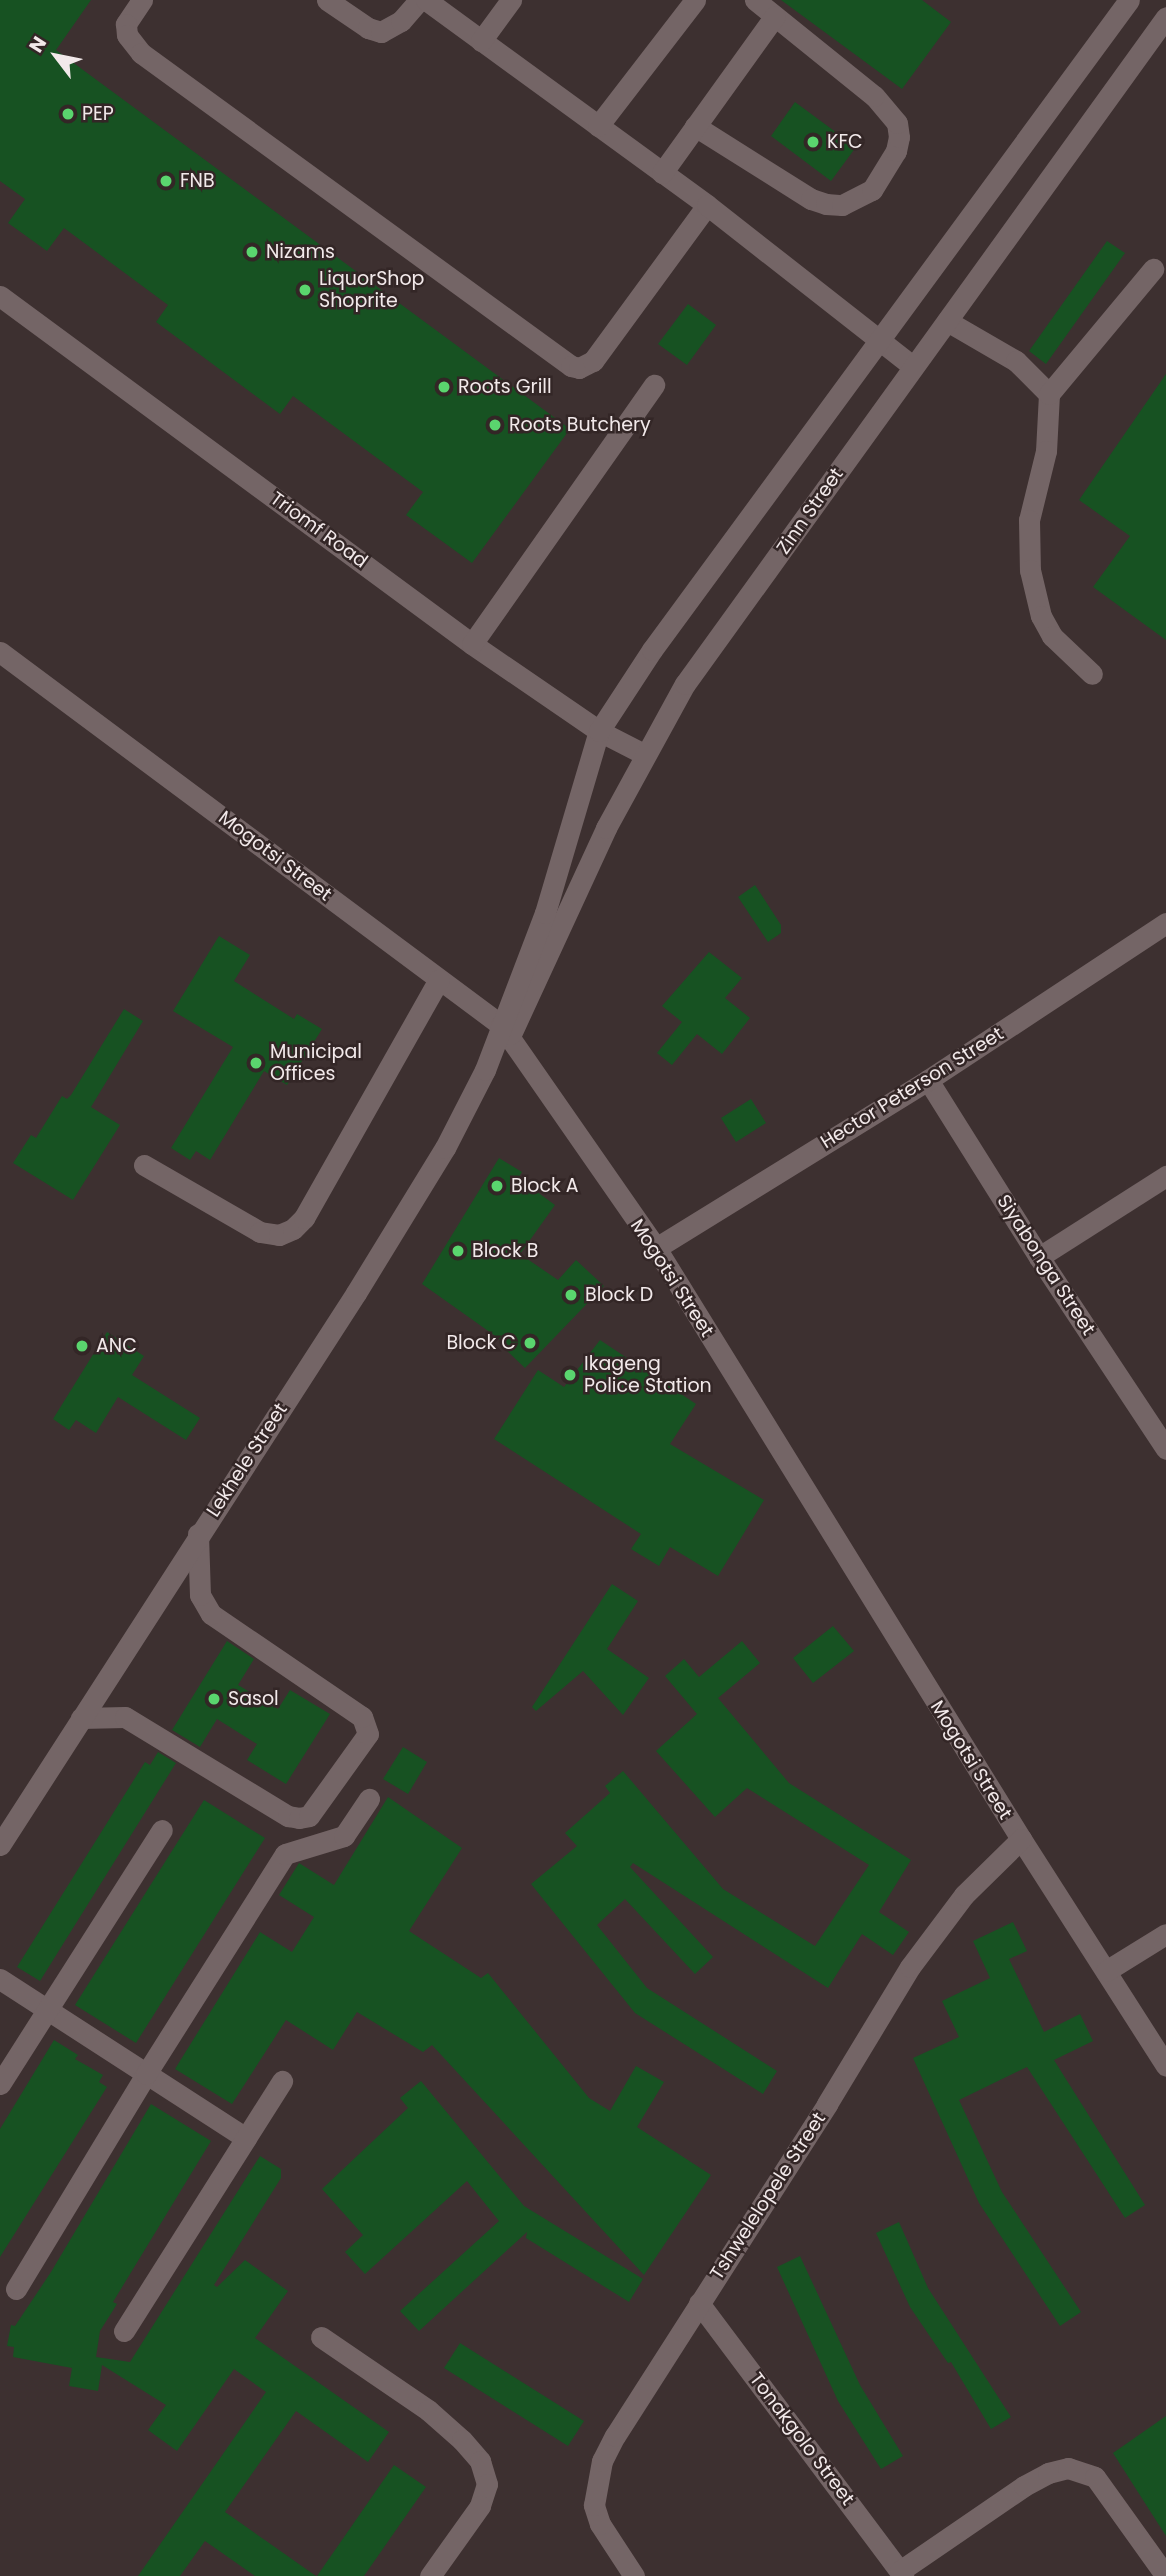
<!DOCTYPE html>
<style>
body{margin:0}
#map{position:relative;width:1166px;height:2576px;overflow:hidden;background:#3d3030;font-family:Poppins,sans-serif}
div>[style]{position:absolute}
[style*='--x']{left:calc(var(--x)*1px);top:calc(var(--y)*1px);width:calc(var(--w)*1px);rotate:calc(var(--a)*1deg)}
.building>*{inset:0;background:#175222}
.minor>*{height:21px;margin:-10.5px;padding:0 10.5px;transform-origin:10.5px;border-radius:10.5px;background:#746566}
.dots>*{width:19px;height:19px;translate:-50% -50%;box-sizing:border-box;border:4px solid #332626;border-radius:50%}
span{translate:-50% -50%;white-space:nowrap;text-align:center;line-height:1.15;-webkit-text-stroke:5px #332626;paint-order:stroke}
.poi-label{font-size:19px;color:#f2e9ea}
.left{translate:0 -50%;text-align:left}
.right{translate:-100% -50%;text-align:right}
.street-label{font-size:19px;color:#f2e9ea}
.north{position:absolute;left:21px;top:21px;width:70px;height:70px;-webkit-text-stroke:5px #332626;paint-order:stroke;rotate:302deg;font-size:19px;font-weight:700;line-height:28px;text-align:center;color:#f2e9ea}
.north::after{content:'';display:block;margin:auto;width:24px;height:32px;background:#f2e9ea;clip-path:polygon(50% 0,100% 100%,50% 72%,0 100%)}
</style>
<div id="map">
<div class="building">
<div style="clip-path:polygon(0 0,91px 0,56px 50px,570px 429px,472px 563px,406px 515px,423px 492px,293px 396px,280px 414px,156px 322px,168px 305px,64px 228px,47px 251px,8px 223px,25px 199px,0 181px)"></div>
<div style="clip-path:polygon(781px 0,922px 0,951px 22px,902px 89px)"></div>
<div style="clip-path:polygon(795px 102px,856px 147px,831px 181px,771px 136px)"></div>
<div style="clip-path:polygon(1107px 241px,1125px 253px,1046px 364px,1029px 351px)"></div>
<div style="clip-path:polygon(688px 304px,716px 325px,687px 365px,658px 344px)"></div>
<div style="clip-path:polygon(1166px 374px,1166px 640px,1093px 587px,1130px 536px,1079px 500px)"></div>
<div style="clip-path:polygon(755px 885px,781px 925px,781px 933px,768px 942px,738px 897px)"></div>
<div style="clip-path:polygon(219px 936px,250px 955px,234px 981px,294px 1019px,297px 1014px,322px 1029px,287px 1085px,264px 1071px,210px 1160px,196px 1151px,190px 1160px,171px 1148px,233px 1047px,173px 1011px)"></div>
<div style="clip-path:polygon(709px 952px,742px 978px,725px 998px,750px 1018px,722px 1054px,697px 1034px,672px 1065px,657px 1053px,682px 1022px,662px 1006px)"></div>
<div style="clip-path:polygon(124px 1009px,143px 1021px,91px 1107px,120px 1125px,73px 1200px,13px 1163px,31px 1135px,36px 1138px,62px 1096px,67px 1099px,71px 1095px)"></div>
<div style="clip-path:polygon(751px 1099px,766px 1123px,736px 1142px,721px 1118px)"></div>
<div style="clip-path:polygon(499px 1158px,522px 1172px,518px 1178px,555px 1205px,520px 1254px,558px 1280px,576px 1260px,604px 1286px,525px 1368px,505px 1349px,508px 1345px,422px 1284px)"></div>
<div style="clip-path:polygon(107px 1332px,144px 1356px,132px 1375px,200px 1418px,186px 1440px,118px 1397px,96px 1433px,76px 1420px,69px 1430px,53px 1419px)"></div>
<div style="clip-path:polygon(600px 1340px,696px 1404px,670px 1444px,764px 1500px,718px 1576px,670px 1547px,659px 1566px,631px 1549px,641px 1534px,494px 1439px,538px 1370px,564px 1387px)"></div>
<div style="clip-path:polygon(612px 1584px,638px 1601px,607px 1649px,649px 1678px,623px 1715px,583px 1671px,536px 1711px,532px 1707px)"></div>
<div style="clip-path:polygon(833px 1626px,854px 1651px,813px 1683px,793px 1658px)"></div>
<div style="clip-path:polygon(227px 1641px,254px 1659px,238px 1685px,278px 1709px,290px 1690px,330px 1714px,286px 1784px,247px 1760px,257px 1744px,217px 1719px,200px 1747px,172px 1730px)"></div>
<div style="clip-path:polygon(742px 1641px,760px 1663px,718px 1698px,789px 1783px,911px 1860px,879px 1912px,909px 1932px,893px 1955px,862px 1934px,828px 1988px,633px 1863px,630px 1867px,713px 1957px,695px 1974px,625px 1899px,597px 1925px,647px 1988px,777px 2071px,763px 2094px,635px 2013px,531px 1884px,577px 1846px,565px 1833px,610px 1793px,605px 1786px,623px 1771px,723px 1889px,815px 1946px,869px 1865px,747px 1788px,715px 1817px,656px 1751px,697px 1714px,665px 1676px,684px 1659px,699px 1677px)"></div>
<div style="clip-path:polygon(403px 1747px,427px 1762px,408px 1794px,383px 1779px)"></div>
<div style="clip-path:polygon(158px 1752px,176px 1763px,40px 1981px,17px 1967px,145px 1762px,150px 1765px)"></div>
<div style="clip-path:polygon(388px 1797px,462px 1848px,409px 1931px,481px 1978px,488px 1973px,589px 2098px,610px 2111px,636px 2066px,664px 2082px,637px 2127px,711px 2175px,644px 2275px,432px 2045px,423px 2052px,357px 2012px,333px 2050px,286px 2020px,232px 2104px,175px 2069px,260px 1932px,292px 1952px,314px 1917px,279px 1895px,299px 1863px,334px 1885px)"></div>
<div style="clip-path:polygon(204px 1800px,265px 1838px,136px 2043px,75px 2005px)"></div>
<div style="clip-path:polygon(1013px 1922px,1027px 1951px,1009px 1959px,1044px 2032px,1080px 2014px,1093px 2041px,1054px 2060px,1145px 2205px,1125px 2218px,1027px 2067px,959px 2100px,1002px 2192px,1081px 2312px,1060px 2326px,979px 2203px,913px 2058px,959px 2037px,942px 2001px,990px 1978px,973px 1941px)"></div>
<div style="clip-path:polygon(54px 2040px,78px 2055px,75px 2059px,103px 2075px,99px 2082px,107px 2087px,0 2257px,0 2129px)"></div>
<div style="clip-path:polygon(421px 2081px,524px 2206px,643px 2279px,629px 2302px,526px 2238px,527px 2232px,419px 2331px,400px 2311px,499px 2221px,467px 2181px,365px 2274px,345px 2252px,363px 2235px,322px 2189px,408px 2108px,400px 2098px)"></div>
<div style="clip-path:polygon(151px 2104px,211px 2141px,113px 2302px,117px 2304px,100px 2331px,96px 2357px,130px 2362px,260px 2156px,281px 2169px,281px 2178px,214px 2285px,217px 2287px,245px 2260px,288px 2291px,255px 2338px,389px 2432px,368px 2462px,296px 2411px,225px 2512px,316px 2576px,255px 2576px,205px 2541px,180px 2576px,138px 2576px,266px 2392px,234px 2369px,177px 2451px,148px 2430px,166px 2405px,102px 2365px,98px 2391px,69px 2386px,72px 2368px,13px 2357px,14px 2347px,7px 2346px,11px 2325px,15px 2326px,51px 2272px)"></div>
<div style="clip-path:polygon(899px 2222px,928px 2288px,1011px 2417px,991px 2429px,951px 2362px,948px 2363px,910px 2307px,876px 2233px)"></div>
<div style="clip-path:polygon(800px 2256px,860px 2385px,903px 2456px,881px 2469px,838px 2401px,777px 2267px)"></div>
<div style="clip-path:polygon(460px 2343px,584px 2421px,568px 2446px,444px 2368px)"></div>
<div style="clip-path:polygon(1166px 2416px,1166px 2536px,1113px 2453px)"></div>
<div style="clip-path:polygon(394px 2465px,426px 2487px,364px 2576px,317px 2576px)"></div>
</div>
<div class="minor">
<div style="--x:142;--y:0;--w:29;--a:124"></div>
<div style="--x:126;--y:24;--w:11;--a:85"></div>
<div style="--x:127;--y:35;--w:23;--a:52"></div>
<div style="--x:141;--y:53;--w:532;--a:36.05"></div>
<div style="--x:571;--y:366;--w:8;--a:14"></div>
<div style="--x:579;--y:368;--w:16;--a:-27"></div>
<div style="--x:593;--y:361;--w:193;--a:-53.8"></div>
<div style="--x:327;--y:0;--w:50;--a:34.3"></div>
<div style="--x:368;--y:28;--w:14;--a:17"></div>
<div style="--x:381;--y:32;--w:23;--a:-29"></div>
<div style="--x:401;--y:21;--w:28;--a:-49"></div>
<div style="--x:426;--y:0;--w:348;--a:36.1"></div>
<div style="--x:707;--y:205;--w:261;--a:38.1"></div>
<div style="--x:481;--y:41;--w:51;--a:-53.8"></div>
<div style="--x:598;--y:126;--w:159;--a:-52.4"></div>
<div style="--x:695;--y:126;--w:137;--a:32.2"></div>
<div style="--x:811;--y:199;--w:16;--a:18"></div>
<div style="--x:826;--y:204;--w:16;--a:4"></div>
<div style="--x:842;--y:205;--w:34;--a:-27"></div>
<div style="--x:872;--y:190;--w:46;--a:-58.4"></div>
<div style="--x:896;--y:151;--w:14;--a:-78"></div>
<div style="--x:899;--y:137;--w:14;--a:-98"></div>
<div style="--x:897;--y:123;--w:35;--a:-130"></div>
<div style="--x:874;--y:96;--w:153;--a:-141.1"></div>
<div style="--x:662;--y:173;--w:193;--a:-54.3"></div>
<div style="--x:0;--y:296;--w:586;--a:36.4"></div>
<div style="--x:472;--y:644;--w:154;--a:34.4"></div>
<div style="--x:599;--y:731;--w:51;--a:27.1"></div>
<div style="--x:947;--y:321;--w:80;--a:30.1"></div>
<div style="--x:1016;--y:361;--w:47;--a:45"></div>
<div style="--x:1049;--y:394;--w:57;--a:93"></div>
<div style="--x:1046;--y:451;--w:71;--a:103.8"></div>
<div style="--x:1029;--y:520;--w:50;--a:88.9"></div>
<div style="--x:1030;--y:570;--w:47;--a:76.6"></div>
<div style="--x:1041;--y:616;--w:23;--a:61"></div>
<div style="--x:1052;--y:636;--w:55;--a:43.5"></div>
<div style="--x:1049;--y:394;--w:163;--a:-50.2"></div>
<div style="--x:472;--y:644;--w:317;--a:-54.9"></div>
<div style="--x:0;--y:652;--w:625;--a:36.67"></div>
<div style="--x:501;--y:1025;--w:272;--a:55.2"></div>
<div style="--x:656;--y:1248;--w:695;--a:58.3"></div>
<div style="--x:1021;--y:1839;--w:269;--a:57.4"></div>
<div style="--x:511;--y:1034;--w:227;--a:-65.2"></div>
<div style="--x:606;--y:828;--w:164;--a:-61.3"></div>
<div style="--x:685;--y:684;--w:822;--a:-54.2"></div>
<div style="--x:928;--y:1080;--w:209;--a:57.9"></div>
<div style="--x:1039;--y:1257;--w:230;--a:56.5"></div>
<div style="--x:144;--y:1165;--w:134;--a:30"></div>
<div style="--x:260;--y:1232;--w:19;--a:9"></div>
<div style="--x:279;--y:1235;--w:15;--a:-23"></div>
<div style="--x:293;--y:1229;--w:16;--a:-45"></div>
<div style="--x:304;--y:1218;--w:274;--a:-60.5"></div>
<div style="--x:656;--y:1248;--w:320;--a:-31.7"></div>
<div style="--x:928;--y:1080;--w:285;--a:-33.4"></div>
<div style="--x:1039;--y:1257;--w:151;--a:-32.5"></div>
<div style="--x:81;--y:1718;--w:44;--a:-1.3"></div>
<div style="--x:125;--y:1717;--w:191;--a:31.3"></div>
<div style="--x:288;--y:1816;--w:11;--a:10"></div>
<div style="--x:299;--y:1818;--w:10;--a:-11"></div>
<div style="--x:309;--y:1816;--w:101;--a:-54.3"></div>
<div style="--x:368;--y:1734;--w:18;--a:-109"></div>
<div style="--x:362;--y:1717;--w:183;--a:-145.7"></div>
<div style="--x:211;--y:1614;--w:22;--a:-120"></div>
<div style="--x:200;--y:1595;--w:61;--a:-91.9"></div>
<div style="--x:0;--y:1845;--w:657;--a:-57.18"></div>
<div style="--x:356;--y:1293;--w:170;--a:-58.5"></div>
<div style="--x:445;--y:1148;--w:88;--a:-62.9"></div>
<div style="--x:485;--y:1070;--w:168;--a:-69.1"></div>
<div style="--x:545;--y:913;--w:190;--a:-73.5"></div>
<div style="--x:599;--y:731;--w:97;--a:-56.8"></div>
<div style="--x:652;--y:650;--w:806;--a:-53.73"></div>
<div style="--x:1106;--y:1971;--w:70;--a:-31.7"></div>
<div style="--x:0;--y:1979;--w:293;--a:32.9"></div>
<div style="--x:0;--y:2084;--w:301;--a:-57.5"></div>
<div style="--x:16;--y:2289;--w:251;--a:-58.8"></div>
<div style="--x:146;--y:2074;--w:260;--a:-57.7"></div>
<div style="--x:285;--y:1854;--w:62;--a:-17"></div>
<div style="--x:344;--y:1836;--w:45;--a:-56"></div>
<div style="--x:699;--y:2303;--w:341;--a:53.2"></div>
<div style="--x:124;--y:2331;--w:296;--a:-57.7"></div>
<div style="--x:321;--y:2337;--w:130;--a:34.3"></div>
<div style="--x:428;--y:2410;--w:45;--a:41.4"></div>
<div style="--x:462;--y:2440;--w:28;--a:49"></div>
<div style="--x:480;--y:2461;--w:24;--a:73"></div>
<div style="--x:487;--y:2484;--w:23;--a:108"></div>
<div style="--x:480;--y:2506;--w:86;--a:125.5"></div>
<div style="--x:900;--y:2571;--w:150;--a:-34.4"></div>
<div style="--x:1024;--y:2486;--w:27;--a:-28"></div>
<div style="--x:1048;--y:2473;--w:21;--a:-14"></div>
<div style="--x:1068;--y:2468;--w:28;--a:18"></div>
<div style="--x:1095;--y:2477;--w:122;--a:54.4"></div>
<div style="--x:634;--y:2576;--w:62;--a:-123.2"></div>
<div style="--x:600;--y:2524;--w:20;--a:-108"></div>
<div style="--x:594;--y:2505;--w:45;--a:-79.7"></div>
<div style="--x:602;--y:2461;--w:28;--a:-63"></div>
<div style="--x:615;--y:2436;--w:394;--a:-57.4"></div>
<div style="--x:827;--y:2104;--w:160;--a:-58.8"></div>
<div style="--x:910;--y:1967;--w:90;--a:-53.1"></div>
<div style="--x:964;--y:1895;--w:80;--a:-44.5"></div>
</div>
<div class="dots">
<div style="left:68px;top:114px;background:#5ad56e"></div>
<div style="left:813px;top:142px;background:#5ad56e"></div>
<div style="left:166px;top:181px;background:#5ad56e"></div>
<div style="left:252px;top:252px;background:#5ad56e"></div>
<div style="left:305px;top:290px;background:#5ad56e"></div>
<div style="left:444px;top:387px;background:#5ad56e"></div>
<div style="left:495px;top:425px;background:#5ad56e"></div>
<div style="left:256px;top:1063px;background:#5ad56e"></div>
<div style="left:497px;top:1186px;background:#5ad56e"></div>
<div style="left:458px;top:1251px;background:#5ad56e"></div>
<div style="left:571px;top:1295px;background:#5ad56e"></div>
<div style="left:530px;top:1343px;background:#5ad56e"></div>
<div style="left:82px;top:1346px;background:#5ad56e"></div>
<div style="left:570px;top:1375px;background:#5ad56e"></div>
<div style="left:214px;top:1699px;background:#5ad56e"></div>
</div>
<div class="poi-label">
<span class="left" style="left:82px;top:114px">PEP</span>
<span class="left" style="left:827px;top:142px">KFC</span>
<span class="left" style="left:180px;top:181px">FNB</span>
<span class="left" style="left:266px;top:252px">Nizams</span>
<span class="left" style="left:319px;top:290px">LiquorShop<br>Shoprite</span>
<span class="left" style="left:458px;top:387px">Roots Grill</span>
<span class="left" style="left:509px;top:425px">Roots Butchery</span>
<span class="left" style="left:270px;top:1063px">Municipal<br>Offices</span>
<span class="left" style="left:511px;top:1186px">Block A</span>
<span class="left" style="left:472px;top:1251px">Block B</span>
<span class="left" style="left:585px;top:1295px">Block D</span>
<span class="right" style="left:516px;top:1343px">Block C</span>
<span class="left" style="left:96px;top:1346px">ANC</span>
<span class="left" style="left:584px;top:1375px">Ikageng<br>Police Station</span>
<span class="left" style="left:228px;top:1699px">Sasol</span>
</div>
<div class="street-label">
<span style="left:810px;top:511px;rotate:-55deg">Zinn Street</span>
<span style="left:319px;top:530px;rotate:36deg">Triomf Road</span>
<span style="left:275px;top:856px;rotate:37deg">Mogotsi Street</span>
<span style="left:912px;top:1088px;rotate:-32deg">Hector Peterson Street</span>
<span style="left:1046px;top:1265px;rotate:57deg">Siyabonga Street</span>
<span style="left:672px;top:1278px;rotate:57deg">Mogotsi Street</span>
<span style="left:247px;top:1460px;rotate:-57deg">Lekhele Street</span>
<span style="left:971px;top:1760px;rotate:58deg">Mogotsi Street</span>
<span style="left:768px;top:2196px;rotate:-57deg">Tshwelelopele Street</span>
<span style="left:802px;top:2439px;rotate:53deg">Tonakgolo Street</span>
</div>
<div class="north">N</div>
</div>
